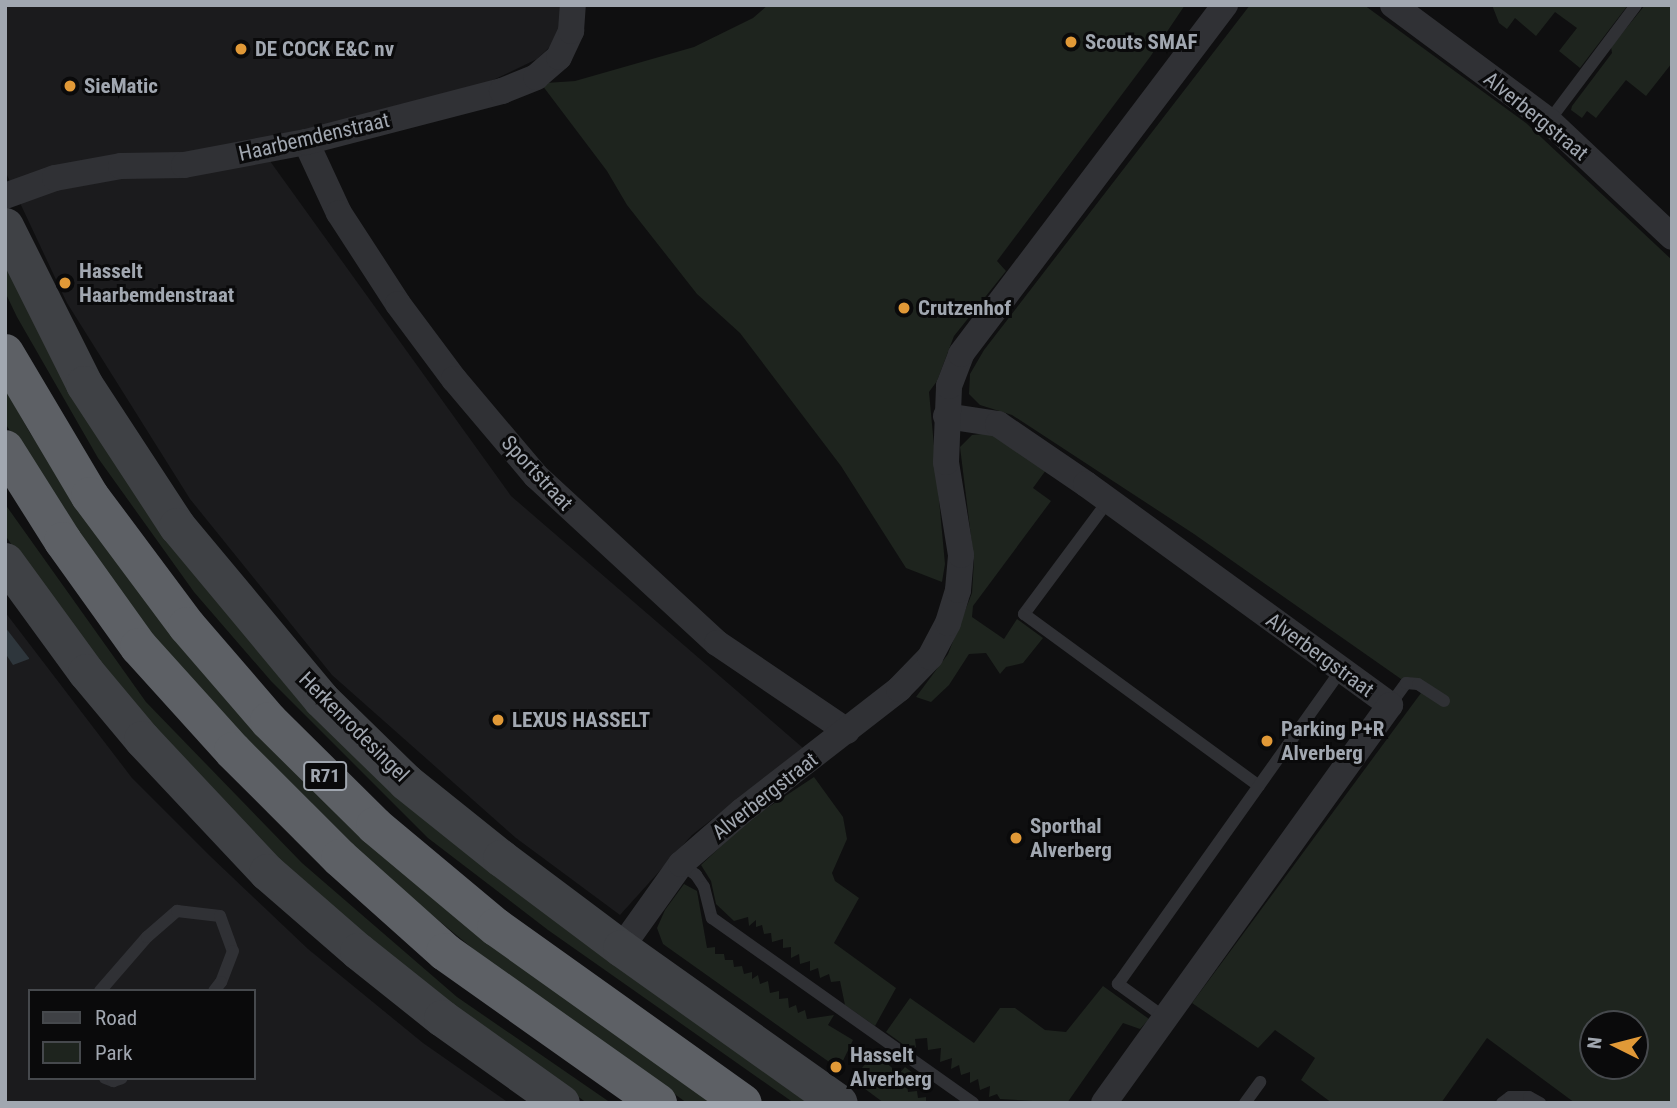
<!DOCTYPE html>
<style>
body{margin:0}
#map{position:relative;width:1677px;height:1108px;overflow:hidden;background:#0f0f10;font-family:"Roboto Condensed",sans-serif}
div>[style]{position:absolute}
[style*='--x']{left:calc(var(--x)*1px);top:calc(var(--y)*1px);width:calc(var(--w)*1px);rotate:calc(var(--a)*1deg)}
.built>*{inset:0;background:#1b1b1d}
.green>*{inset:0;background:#1e241e}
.water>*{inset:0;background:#2e363c}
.lane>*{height:12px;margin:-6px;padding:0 6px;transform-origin:6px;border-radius:6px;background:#303135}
.street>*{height:26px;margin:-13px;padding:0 13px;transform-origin:13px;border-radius:13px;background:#303135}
.secondary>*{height:37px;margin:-18.5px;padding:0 18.5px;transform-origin:18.5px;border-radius:18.5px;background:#3f4145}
.highway>*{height:38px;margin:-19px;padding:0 19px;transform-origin:19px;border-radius:19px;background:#5d6065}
.dots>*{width:19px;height:19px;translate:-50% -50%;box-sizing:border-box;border:4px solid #0a0a0b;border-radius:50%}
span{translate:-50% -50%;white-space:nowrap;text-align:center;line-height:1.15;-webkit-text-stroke:6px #0a0a0b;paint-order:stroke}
.shield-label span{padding:2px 5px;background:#0a0a0b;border:2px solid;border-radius:5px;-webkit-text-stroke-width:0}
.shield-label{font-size:19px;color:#a1a7b0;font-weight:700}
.poi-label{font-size:21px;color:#a1a7b0;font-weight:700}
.left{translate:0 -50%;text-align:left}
.street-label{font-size:21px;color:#a1a7b0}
.frame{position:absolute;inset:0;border:7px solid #a1a7b0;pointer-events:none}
.legend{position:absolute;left:28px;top:989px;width:228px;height:91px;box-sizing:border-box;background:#0a0a0b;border:2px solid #46494d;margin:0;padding:9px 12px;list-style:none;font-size:21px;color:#a1a7b0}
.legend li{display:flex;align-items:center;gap:14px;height:35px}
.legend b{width:35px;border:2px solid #46494d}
.north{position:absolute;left:1579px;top:1010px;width:70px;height:70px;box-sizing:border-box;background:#0a0a0b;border:2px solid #46494d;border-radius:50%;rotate:276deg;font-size:19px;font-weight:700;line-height:28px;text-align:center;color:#a1a7b0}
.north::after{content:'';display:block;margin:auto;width:24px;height:32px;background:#e19937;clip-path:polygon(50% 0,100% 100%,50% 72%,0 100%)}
</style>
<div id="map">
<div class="built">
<div style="clip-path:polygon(5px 5px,563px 5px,565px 11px,554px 43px,537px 59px,489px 82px,257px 143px,511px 496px,803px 748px,692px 835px,620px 915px,516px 838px,332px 675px,190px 499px,67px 303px,5px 171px)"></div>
<div style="clip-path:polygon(evenodd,5px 612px,132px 778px,210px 856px,308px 949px,423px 1043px,509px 1103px,5px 1103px,5px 612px,30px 991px,254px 991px,254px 1078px,30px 1078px,30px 991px)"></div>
</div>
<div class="green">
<div style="clip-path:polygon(768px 5px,1185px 5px,1150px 57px,997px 261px,1006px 271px,954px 336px,937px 381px,929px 392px,945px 564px,942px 582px,906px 568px,841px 466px,740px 333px,697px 294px,627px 205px,607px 171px,536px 77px,546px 83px,575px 81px,694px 47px,753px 18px)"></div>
<div style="clip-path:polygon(evenodd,1250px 5px,1364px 5px,1526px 123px,1672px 260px,1672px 1103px,1575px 1103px,1487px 1038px,1441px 1103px,1332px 1103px,1301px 1080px,1315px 1058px,1275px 1030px,1258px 1048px,1192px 1003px,1421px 693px,1194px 534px,1012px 415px,980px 405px,969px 394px,970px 374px,984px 350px,1250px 5px,1593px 1024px,1635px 1024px,1635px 1066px,1593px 1066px,1593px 1024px)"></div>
<div style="clip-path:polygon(1492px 5px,1628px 5px,1580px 68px,1559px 51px,1577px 28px,1555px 12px,1536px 36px,1515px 18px,1507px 29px,1499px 23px)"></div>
<div style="clip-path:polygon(1645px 5px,1672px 5px,1672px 63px,1646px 96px,1626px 80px,1596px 118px,1587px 111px,1582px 118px,1571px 110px,1572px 106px,1612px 53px,1611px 47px)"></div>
<div style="clip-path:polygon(5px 264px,215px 599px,818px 1103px,794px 1103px,548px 930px,428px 838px,271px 681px,194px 592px,98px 458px,17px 317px,5px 292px)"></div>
<div style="clip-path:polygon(5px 388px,30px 433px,161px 620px,721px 1103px,687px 1103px,483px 957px,348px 846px,199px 693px,80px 543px,5px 423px)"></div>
<div style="clip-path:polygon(992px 433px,1046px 470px,1033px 488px,1051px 501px,973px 606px,972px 617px,1004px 639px,1017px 619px,1043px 638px,1023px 663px,1006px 667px,1000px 674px,986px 653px,969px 654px,949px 685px,931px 702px,916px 697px,948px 654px,972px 593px,974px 561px,960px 447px,972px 435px)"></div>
<div style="clip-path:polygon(5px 504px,146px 702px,302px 863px,457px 997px,611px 1103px,587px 1103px,475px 1023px,319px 901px,237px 822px,69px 629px,5px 535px)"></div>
<div style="clip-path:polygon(814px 777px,843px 817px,847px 839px,832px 873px,835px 881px,859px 898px,834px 943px,896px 988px,875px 1026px,845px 1005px,840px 981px,831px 982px,829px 974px,820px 978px,818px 968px,810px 971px,810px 961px,800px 964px,799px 954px,791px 958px,791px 947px,783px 948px,783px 939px,772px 942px,771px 933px,764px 934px,762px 925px,756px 927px,756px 920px,749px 926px,748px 917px,734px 921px,716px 904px,711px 881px,701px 865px,749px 820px)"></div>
<div style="clip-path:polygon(684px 884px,697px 891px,707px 948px,715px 947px,715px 954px,724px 954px,725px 960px,733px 960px,734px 967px,742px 966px,744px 974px,752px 972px,752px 979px,758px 975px,760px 984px,768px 981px,770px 993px,779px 991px,779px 999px,788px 998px,789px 1008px,796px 1005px,798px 1013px,805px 1010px,807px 1019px,834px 1015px,828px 1025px,853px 1040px,839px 1069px,663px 944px,657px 928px,665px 910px)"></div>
<div style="clip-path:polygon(1103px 986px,1149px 1019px,1140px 1029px,1123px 1023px,1067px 1103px,1000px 1099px,997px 1094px,989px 1097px,990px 1086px,980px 1090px,978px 1079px,970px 1083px,970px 1072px,961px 1075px,959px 1065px,951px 1069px,952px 1058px,940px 1062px,941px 1048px,928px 1050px,927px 1038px,915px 1039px,916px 1047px,911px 1050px,886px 1032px,910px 998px,974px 1043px,1000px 1008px,1015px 1008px,1045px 1030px,1066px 1032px)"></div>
<div style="clip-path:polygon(874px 1052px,899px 1074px,905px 1067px,913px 1073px,899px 1079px,906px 1082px,901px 1085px,907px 1085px,908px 1092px,917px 1091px,918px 1098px,926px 1097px,926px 1103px,884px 1103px,853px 1080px)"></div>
</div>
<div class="water">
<div style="clip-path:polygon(5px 627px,29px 658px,29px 659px,13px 665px,5px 653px)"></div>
</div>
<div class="lane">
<div style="--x:1549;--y:121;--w:145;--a:-53.1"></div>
<div style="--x:1108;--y:501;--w:141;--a:126.6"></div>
<div style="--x:1024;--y:614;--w:291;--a:36.2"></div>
<div style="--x:1390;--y:705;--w:27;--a:-54"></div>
<div style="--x:1406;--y:683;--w:12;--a:5"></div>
<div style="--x:1418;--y:684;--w:31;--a:33"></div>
<div style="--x:681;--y:864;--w:19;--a:36"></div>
<div style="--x:696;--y:875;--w:14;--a:56"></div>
<div style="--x:704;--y:887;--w:32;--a:76"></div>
<div style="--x:712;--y:918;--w:320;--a:35.3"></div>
<div style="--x:100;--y:991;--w:72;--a:-49"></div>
<div style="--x:147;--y:937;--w:40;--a:-41"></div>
<div style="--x:177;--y:911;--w:43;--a:6.6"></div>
<div style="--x:220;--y:916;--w:37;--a:70"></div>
<div style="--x:233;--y:951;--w:33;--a:111"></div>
<div style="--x:221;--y:982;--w:11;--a:128"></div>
<div style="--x:1164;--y:1017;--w:57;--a:-144.3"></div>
<div style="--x:1118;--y:984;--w:385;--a:-54.6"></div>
<div style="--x:105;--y:1078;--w:9;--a:21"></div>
<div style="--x:113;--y:1081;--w:9;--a:-18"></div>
<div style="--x:1245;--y:1103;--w:26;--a:-54"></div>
<div style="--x:1502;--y:1103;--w:10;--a:-37"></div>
<div style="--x:1510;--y:1097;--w:19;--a:0"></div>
<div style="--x:1529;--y:1097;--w:13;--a:29"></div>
</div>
<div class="street">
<div style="--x:1393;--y:5;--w:194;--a:36.6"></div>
<div style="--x:1549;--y:121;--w:169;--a:43.3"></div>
<div style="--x:306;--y:142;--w:78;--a:65.1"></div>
<div style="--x:339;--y:213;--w:108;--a:57"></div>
<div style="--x:398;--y:304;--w:94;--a:53.3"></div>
<div style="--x:454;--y:379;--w:127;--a:49.8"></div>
<div style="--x:536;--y:476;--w:246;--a:42.7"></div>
<div style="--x:717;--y:643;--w:157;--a:34.1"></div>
<div style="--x:5;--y:196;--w:53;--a:-19.8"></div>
<div style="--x:55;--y:178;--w:67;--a:-10.3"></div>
<div style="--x:121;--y:166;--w:63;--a:-0.9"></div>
<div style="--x:184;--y:165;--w:124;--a:-10.7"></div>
<div style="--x:306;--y:142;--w:203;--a:-14.6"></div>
<div style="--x:502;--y:91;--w:37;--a:-22"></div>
<div style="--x:536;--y:77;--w:30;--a:-41"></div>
<div style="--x:559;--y:57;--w:29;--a:-65"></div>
<div style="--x:571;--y:31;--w:26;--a:-86"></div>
<div style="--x:946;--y:416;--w:53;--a:8.7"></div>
<div style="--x:998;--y:424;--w:107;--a:34.3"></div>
<div style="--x:1086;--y:484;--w:376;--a:36"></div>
<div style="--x:1390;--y:705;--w:490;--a:125.7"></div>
<div style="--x:621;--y:948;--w:103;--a:-54.5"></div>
<div style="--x:681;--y:864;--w:81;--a:-41"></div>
<div style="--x:742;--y:811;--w:199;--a:-37.8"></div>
<div style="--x:899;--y:689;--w:45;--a:-45.9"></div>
<div style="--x:930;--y:657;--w:38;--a:-62"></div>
<div style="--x:948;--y:623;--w:34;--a:-73"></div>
<div style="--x:958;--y:590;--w:35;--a:-85"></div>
<div style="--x:961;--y:555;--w:94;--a:-99.2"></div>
<div style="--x:946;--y:462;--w:76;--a:-87.7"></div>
<div style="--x:949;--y:386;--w:34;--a:-69"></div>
<div style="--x:961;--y:354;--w:438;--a:-52.9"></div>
</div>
<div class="secondary">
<div style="--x:5;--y:226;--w:177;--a:63.4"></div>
<div style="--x:84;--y:384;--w:170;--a:56.8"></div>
<div style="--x:177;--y:526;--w:225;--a:50.2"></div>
<div style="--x:321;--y:699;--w:119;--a:44.3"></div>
<div style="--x:406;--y:782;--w:122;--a:38.7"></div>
<div style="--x:501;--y:858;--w:150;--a:36.9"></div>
<div style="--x:621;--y:948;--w:267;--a:35.4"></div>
<div style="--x:5;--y:561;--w:137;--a:53.9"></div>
<div style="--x:86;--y:672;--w:87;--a:50.1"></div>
<div style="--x:142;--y:739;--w:183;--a:46.8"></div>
<div style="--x:267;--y:872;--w:121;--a:41"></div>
<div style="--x:358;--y:951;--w:107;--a:38.6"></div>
<div style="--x:442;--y:1018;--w:146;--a:35.5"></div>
</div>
<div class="highway">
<div style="--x:5;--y:353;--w:166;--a:59.3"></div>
<div style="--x:90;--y:496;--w:162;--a:53.3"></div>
<div style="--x:187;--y:626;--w:125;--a:49.2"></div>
<div style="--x:269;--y:721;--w:149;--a:44.7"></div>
<div style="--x:375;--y:826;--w:158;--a:39.9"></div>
<div style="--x:496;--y:927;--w:303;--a:35.5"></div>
<div style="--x:5;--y:449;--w:109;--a:57.8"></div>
<div style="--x:63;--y:541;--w:130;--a:54.4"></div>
<div style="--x:139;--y:647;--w:140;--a:47.9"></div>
<div style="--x:233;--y:751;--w:151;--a:45"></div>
<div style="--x:340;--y:858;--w:141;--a:41.8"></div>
<div style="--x:445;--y:952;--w:261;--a:35.3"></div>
</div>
<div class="dots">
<div style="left:1071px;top:42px;background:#e19937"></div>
<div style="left:241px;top:49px;background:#e19937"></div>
<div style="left:70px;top:86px;background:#e19937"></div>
<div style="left:65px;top:283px;background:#e19937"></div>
<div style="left:904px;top:308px;background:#e19937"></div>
<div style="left:498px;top:720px;background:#e19937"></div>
<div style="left:1267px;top:741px;background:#e19937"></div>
<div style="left:1016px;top:838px;background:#e19937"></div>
<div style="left:836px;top:1067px;background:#e19937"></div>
</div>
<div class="shield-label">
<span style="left:325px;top:776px">R71</span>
</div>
<div class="poi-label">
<span class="left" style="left:1085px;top:42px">Scouts SMAF</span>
<span class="left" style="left:255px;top:49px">DE COCK E&amp;C nv</span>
<span class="left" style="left:84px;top:86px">SieMatic</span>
<span class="left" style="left:79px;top:283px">Hasselt<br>Haarbemdenstraat</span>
<span class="left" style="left:918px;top:308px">Crutzenhof</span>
<span class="left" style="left:512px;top:720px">LEXUS HASSELT</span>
<span class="left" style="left:1281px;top:741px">Parking P+R<br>Alverberg</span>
<span class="left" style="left:1030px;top:838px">Sporthal<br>Alverberg</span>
<span class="left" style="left:850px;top:1067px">Hasselt<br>Alverberg</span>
</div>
<div class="street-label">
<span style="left:1536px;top:116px;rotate:39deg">Alverbergstraat</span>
<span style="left:314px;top:137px;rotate:-13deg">Haarbemdenstraat</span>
<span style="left:537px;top:473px;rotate:47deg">Sportstraat</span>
<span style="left:1320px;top:655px;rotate:36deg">Alverbergstraat</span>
<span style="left:354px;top:727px;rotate:45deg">Herkenrodesingel</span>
<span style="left:765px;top:796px;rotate:-38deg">Alverbergstraat</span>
</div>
<div class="frame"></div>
<ul class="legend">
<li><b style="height:9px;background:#3f4145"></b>Road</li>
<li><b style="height:19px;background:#1e241e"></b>Park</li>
</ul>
<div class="north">N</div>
</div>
